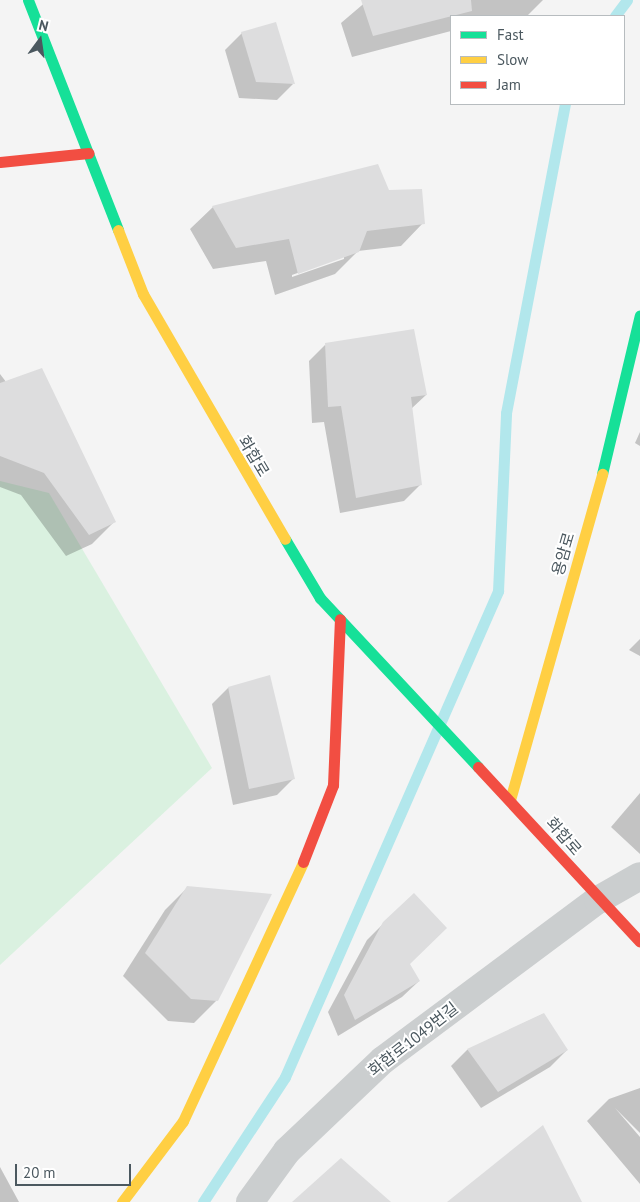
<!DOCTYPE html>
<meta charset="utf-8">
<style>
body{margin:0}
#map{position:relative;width:640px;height:1202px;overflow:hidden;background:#f4f4f4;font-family:"PT Sans","Noto Sans KR",sans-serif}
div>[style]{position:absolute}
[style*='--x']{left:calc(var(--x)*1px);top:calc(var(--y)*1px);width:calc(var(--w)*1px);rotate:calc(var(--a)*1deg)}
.green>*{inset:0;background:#daf1e0}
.shadow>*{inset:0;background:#0003}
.stream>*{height:11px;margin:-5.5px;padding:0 5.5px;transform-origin:5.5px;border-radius:5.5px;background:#b2e7ec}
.building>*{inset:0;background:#ddddde}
.street>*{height:28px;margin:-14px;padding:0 14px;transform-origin:14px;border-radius:14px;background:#cbcecf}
.fast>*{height:11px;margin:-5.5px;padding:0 5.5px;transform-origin:5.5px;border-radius:5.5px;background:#16e098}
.slow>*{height:11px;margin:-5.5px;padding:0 5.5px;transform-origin:5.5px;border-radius:5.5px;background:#ffcf43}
.jam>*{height:11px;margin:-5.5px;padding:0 5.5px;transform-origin:5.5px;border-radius:5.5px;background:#f24e42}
span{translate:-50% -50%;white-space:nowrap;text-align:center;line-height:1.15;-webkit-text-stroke:4px #fff;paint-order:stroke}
.street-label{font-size:16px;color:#4b585f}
.legend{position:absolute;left:450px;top:15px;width:175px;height:90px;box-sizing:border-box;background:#fff;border:1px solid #b7bcbf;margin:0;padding:6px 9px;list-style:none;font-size:15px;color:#4b585f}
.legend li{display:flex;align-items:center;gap:10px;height:25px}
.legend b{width:25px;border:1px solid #b7bcbf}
.north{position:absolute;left:15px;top:15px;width:50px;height:50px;-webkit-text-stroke:4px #fff;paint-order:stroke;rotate:14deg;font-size:14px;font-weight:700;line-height:20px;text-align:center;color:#4b585f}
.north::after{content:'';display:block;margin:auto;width:18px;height:22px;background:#4b585f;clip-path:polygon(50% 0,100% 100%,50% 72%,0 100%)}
.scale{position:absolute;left:15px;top:1164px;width:116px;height:22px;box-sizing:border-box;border:2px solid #4b585f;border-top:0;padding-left:6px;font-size:15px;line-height:18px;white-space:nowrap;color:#4b585f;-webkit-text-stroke:4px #fff;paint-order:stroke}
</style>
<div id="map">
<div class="green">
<div style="clip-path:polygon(0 481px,49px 493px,212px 768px,0 965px)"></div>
</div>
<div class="shadow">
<div style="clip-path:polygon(368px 0,543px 0,527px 16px,451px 16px,451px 31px,352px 57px,341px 23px)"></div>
<div style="clip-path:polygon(242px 33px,293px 84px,277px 100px,239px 98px,225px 50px)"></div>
<div style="clip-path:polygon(evenodd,213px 207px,423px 223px,401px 246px,358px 251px,335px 274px,275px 295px,266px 261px,213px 269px,190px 229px,213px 207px,344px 256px,344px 259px,292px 277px,292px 275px,344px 256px)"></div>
<div style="clip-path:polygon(325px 345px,426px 395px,411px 409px,420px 485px,404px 501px,340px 513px,324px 422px,312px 423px,309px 361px)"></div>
<div style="clip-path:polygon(0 374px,114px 522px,92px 544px,66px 556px,21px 495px,0 487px)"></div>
<div style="clip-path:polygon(640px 432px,640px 446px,635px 443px)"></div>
<div style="clip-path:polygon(640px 639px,640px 656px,629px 650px)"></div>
<div style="clip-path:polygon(269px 677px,294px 778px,277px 795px,233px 805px,212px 704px,228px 688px)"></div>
<div style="clip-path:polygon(640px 793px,640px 854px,611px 827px)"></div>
<div style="clip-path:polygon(188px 887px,217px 1000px,194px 1023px,168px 1021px,123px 976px,165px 910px)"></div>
<div style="clip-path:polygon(384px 923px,419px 981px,402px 997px,338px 1036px,328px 1012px,367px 940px)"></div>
<div style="clip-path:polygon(543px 1014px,567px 1050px,550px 1067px,481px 1108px,451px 1066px,467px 1050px)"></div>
<div style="clip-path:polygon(640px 1088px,640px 1133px,615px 1108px,640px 1137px,640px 1184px,587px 1121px,609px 1099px)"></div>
<div style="clip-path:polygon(0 1167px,19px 1202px,0 1202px)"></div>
</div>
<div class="stream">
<div style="--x:615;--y:16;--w:20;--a:-53"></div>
<div style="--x:203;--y:1202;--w:149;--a:-56.7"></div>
<div style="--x:285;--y:1077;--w:531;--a:-66.33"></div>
<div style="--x:498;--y:591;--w:178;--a:-87.4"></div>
<div style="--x:506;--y:413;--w:315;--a:-79.2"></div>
</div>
<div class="building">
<div style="clip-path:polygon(361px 0,471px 0,472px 11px,373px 36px)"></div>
<div style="clip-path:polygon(276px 22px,295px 84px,256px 82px,241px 32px)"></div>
<div style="clip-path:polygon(378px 164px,389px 190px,422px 189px,425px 224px,367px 231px,359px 252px,298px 274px,289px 239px,236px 248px,212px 206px)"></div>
<div style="clip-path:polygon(414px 329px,427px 395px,411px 397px,422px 485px,356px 498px,341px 406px,328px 407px,325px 343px)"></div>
<div style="clip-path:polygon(42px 368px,116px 522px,89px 535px,44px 473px,0 456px,0 383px)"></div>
<div style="clip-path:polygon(270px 675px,295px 779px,249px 789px,228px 687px)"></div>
<div style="clip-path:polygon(187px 886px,272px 894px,218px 1001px,191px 999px,145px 953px)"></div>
<div style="clip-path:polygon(414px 893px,447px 928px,410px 964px,420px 981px,355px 1020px,344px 995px,383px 922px)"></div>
<div style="clip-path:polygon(544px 1013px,568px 1050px,498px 1092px,467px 1049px)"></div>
<div style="clip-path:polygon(543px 1125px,582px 1202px,447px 1202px)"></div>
<div style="clip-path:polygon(341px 1158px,391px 1202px,292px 1202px)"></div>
</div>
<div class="street">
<div style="--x:250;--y:1202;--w:63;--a:-54"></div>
<div style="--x:287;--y:1151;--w:132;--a:-43.5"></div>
<div style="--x:383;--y:1060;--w:268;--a:-36.7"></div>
<div style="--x:598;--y:900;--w:48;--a:-29.7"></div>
</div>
<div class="fast">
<div style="--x:28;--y:0;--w:247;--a:68.6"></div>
<div style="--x:602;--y:474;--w:163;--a:-76.6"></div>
<div style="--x:285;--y:539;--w:69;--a:59.3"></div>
<div style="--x:320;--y:598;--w:231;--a:46.9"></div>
</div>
<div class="slow">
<div style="--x:118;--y:230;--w:69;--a:68.7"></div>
<div style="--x:143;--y:294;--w:283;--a:59.9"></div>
<div style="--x:510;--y:800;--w:339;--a:-74.2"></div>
<div style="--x:122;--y:1202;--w:101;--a:-53"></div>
<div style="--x:183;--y:1121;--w:285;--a:-65.1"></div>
</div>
<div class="jam">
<div style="--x:0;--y:162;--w:89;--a:-5.8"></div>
<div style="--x:478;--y:767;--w:238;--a:47.2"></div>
<div style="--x:303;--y:862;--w:83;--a:-68.7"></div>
<div style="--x:333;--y:785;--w:166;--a:-87.6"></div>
</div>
<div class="street-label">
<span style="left:254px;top:456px;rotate:59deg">화합로</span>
<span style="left:563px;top:554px;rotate:-74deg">용암로</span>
<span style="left:564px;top:836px;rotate:49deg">화합로</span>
<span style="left:413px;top:1039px;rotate:-38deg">화합로1049번길</span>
</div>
<ul class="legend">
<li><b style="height:6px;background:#16e098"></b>Fast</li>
<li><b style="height:6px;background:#ffcf43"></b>Slow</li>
<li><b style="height:6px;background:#f24e42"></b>Jam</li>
</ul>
<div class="north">N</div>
<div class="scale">20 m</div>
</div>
